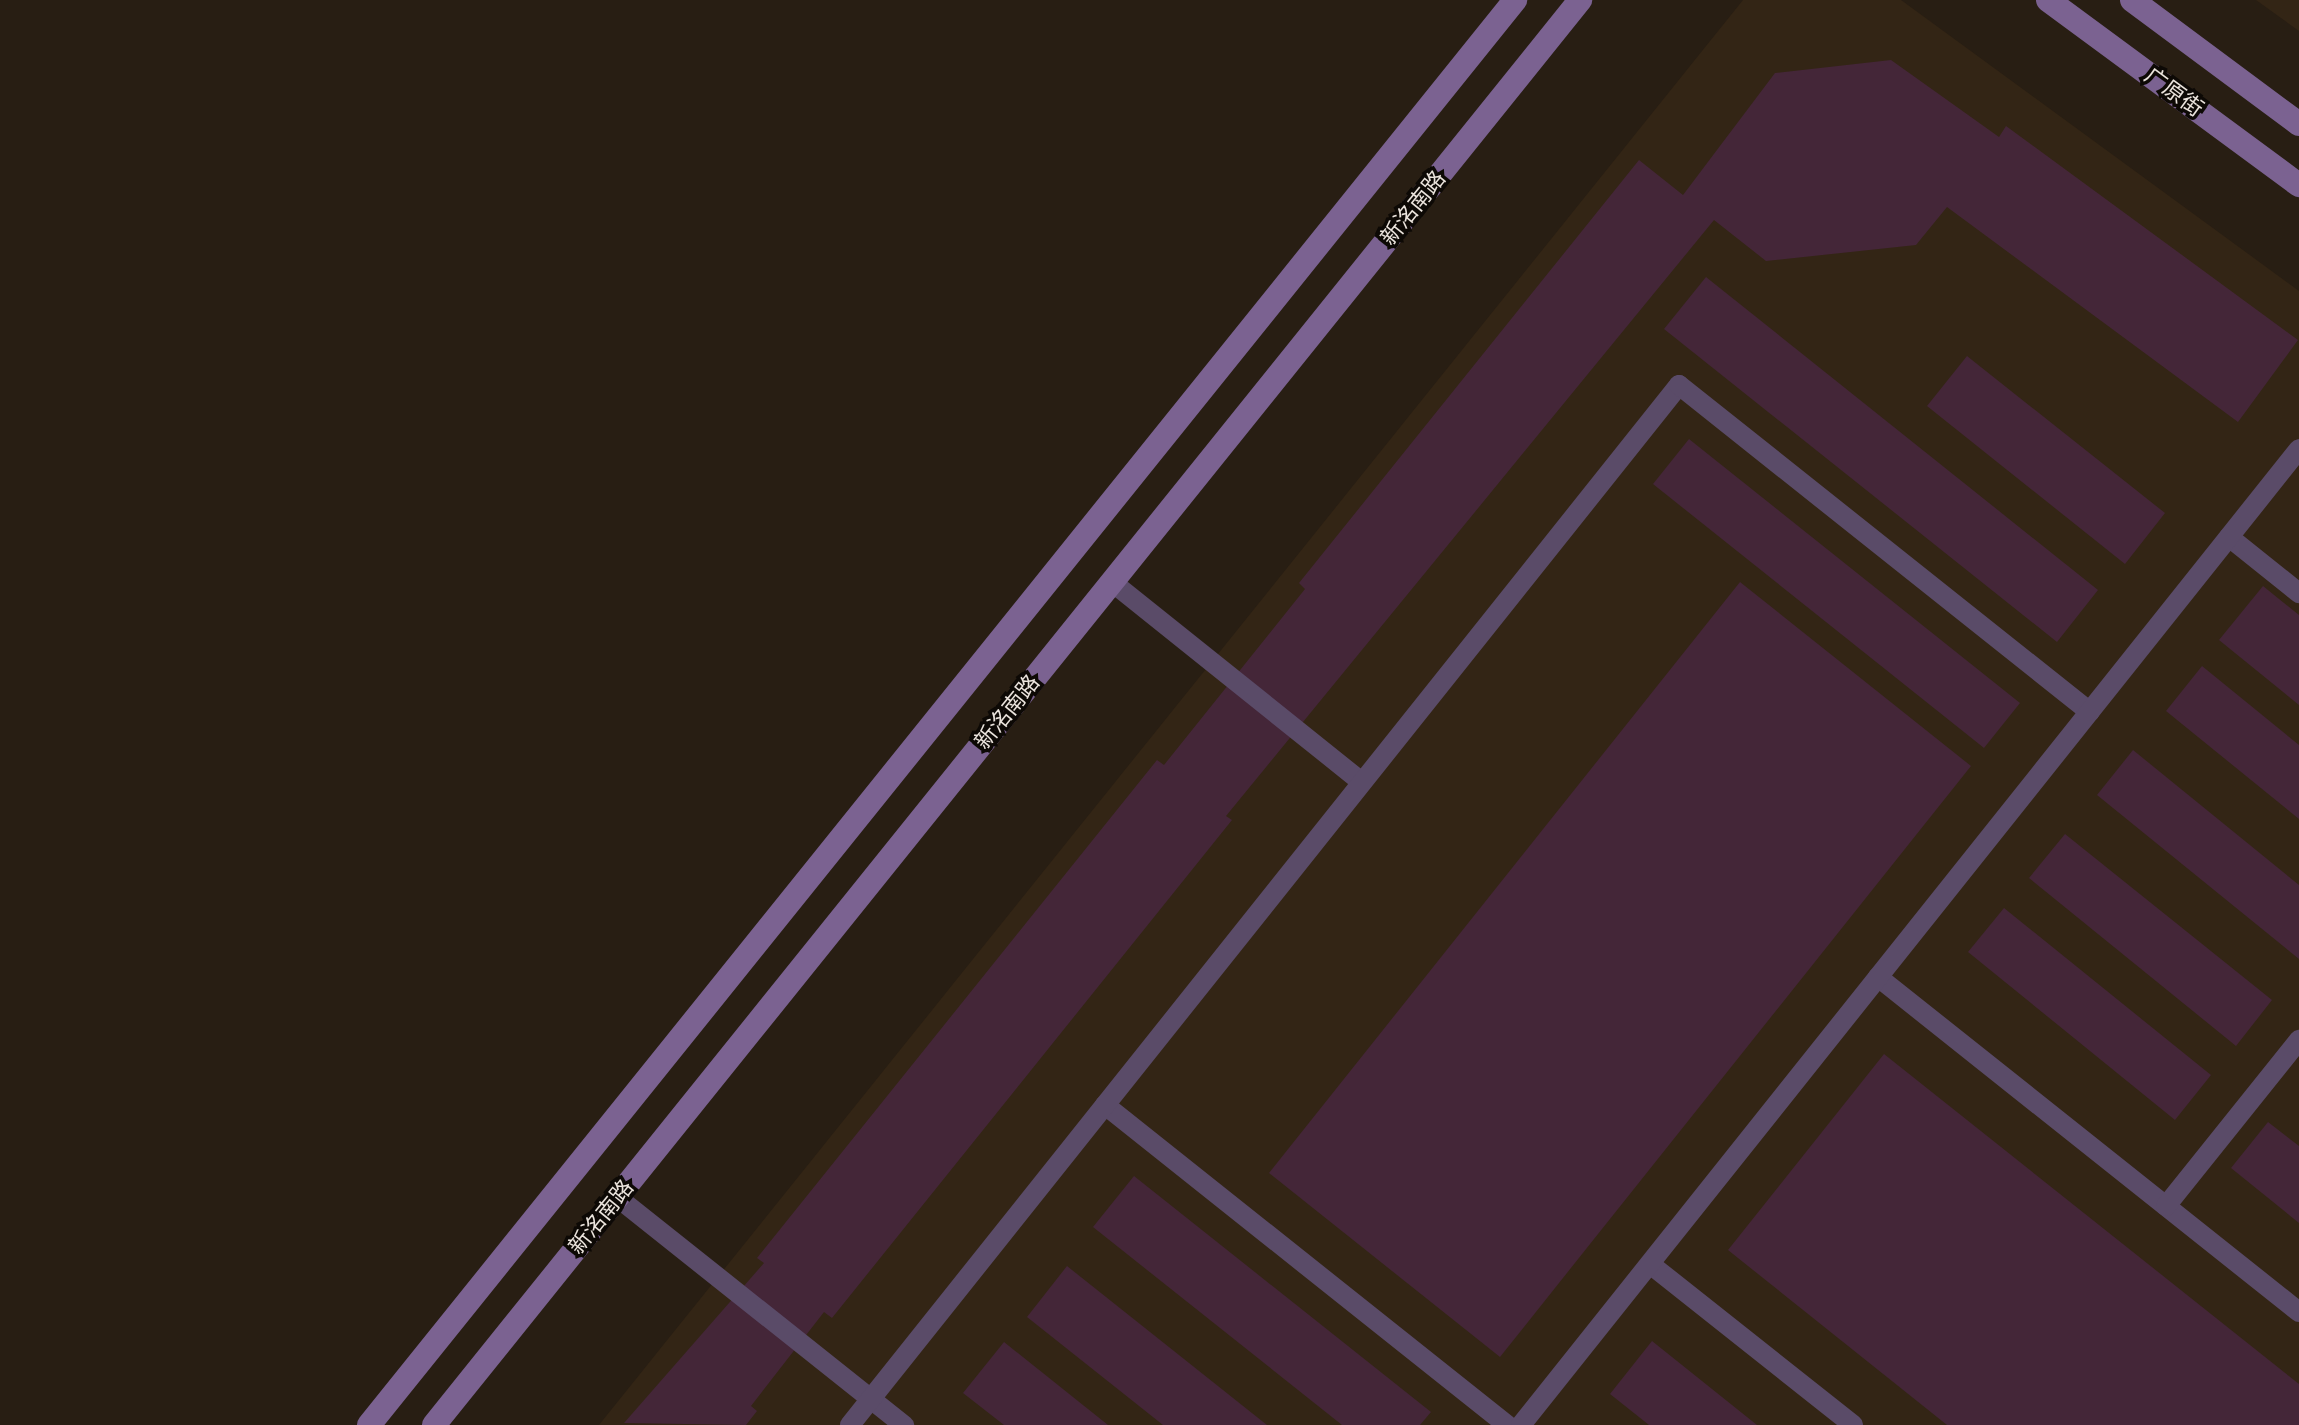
<!DOCTYPE html>
<meta charset="utf-8">
<style>
body{margin:0}
#map{position:relative;width:2299px;height:1425px;overflow:hidden;background:#281e13;font-family:"Roboto Condensed","Noto Sans SC",sans-serif}
div>[style]{position:absolute}
[style*='--x']{left:calc(var(--x)*1px);top:calc(var(--y)*1px);width:calc(var(--w)*1px);rotate:calc(var(--a)*1deg)}
.built>*{inset:0;background:#332515}
.building>*{inset:0;background:#442638}
.lane>*{height:20px;margin:-10px;padding:0 10px;transform-origin:10px;border-radius:10px;background:#5a4b68}
.secondary>*{height:24px;margin:-12px;padding:0 12px;transform-origin:12px;border-radius:12px;background:#7b6291}
span{translate:-50% -50%;white-space:nowrap;text-align:center;line-height:1.15;-webkit-text-stroke:7px #0d0905;paint-order:stroke}
.street-label{font-size:22px;color:#ebe4dd}
</style>
<div id="map">
<div class="built">
<div style="clip-path:polygon(1743px 0,1901px 0,2299px 291px,2299px 1425px,599px 1425px)"></div>
<div style="clip-path:polygon(2256px 0,2299px 0,2299px 31px)"></div>
</div>
<div class="building">
<div style="clip-path:polygon(1891px 60px,1999px 137px,2006px 126px,2298px 340px,2238px 422px,1947px 207px,1916px 245px,1766px 261px,1714px 220px,1226px 816px,1232px 820px,832px 1318px,824px 1312px,751px 1406px,757px 1411px,746px 1425px,624px 1423px,764px 1263px,757px 1258px,1157px 760px,1164px 765px,1305px 589px,1299px 583px,1639px 160px,1683px 195px,1775px 73px)"></div>
<div style="clip-path:polygon(1706px 277px,2098px 590px,2057px 642px,1664px 329px)"></div>
<div style="clip-path:polygon(1967px 356px,2165px 513px,2125px 564px,1927px 406px)"></div>
<div style="clip-path:polygon(1689px 439px,2020px 703px,1984px 748px,1653px 484px)"></div>
<div style="clip-path:polygon(1740px 582px,1971px 766px,1500px 1357px,1269px 1173px)"></div>
<div style="clip-path:polygon(2263px 586px,2299px 615px,2299px 705px,2219px 640px)"></div>
<div style="clip-path:polygon(2202px 666px,2299px 745px,2299px 819px,2166px 711px)"></div>
<div style="clip-path:polygon(2133px 750px,2299px 885px,2299px 959px,2097px 795px)"></div>
<div style="clip-path:polygon(2065px 834px,2272px 1000px,2236px 1046px,2029px 878px)"></div>
<div style="clip-path:polygon(2004px 908px,2211px 1075px,2175px 1120px,1968px 952px)"></div>
<div style="clip-path:polygon(1884px 1054px,2299px 1384px,2299px 1425px,1947px 1425px,1728px 1250px)"></div>
<div style="clip-path:polygon(2268px 1122px,2299px 1146px,2299px 1223px,2231px 1168px)"></div>
<div style="clip-path:polygon(1134px 1176px,1431px 1412px,1420px 1425px,1342px 1425px,1093px 1227px)"></div>
<div style="clip-path:polygon(1067px 1266px,1267px 1425px,1163px 1425px,1027px 1317px)"></div>
<div style="clip-path:polygon(1652px 1341px,1757px 1425px,1649px 1425px,1610px 1394px)"></div>
<div style="clip-path:polygon(1004px 1342px,1108px 1425px,1004px 1425px,963px 1393px)"></div>
</div>
<div class="lane">
<div style="--x:2229;--y:537;--w:90;--a:38.7"></div>
<div style="--x:1112;--y:582;--w:320;--a:38.7"></div>
<div style="--x:1878;--y:977;--w:538;--a:38.51"></div>
<div style="--x:1105;--y:1105;--w:514;--a:38.52"></div>
<div style="--x:617;--y:1197;--w:367;--a:38.5"></div>
<div style="--x:2166;--y:1206;--w:213;--a:-51.3"></div>
<div style="--x:1650;--y:1264;--w:259;--a:38.4"></div>
<div style="--x:850;--y:1425;--w:1330;--a:-51.44"></div>
<div style="--x:1679;--y:385;--w:525;--a:38.51"></div>
<div style="--x:1521;--y:1425;--w:1248;--a:-51.44"></div>
</div>
<div class="secondary">
<div style="--x:2048;--y:0;--w:312;--a:36.4"></div>
<div style="--x:2132;--y:0;--w:208;--a:36.6"></div>
<div style="--x:369;--y:1425;--w:1829;--a:-51.19"></div>
<div style="--x:434;--y:1425;--w:1829;--a:-51.19"></div>
</div>
<div class="street-label">
<span style="left:2174px;top:92px;rotate:36deg">广原街</span>
<span style="left:1413px;top:208px;rotate:-51deg">新洺南路</span>
<span style="left:1007px;top:712px;rotate:-51deg">新洺南路</span>
<span style="left:601px;top:1217px;rotate:-51deg">新洺南路</span>
</div>
</div>
